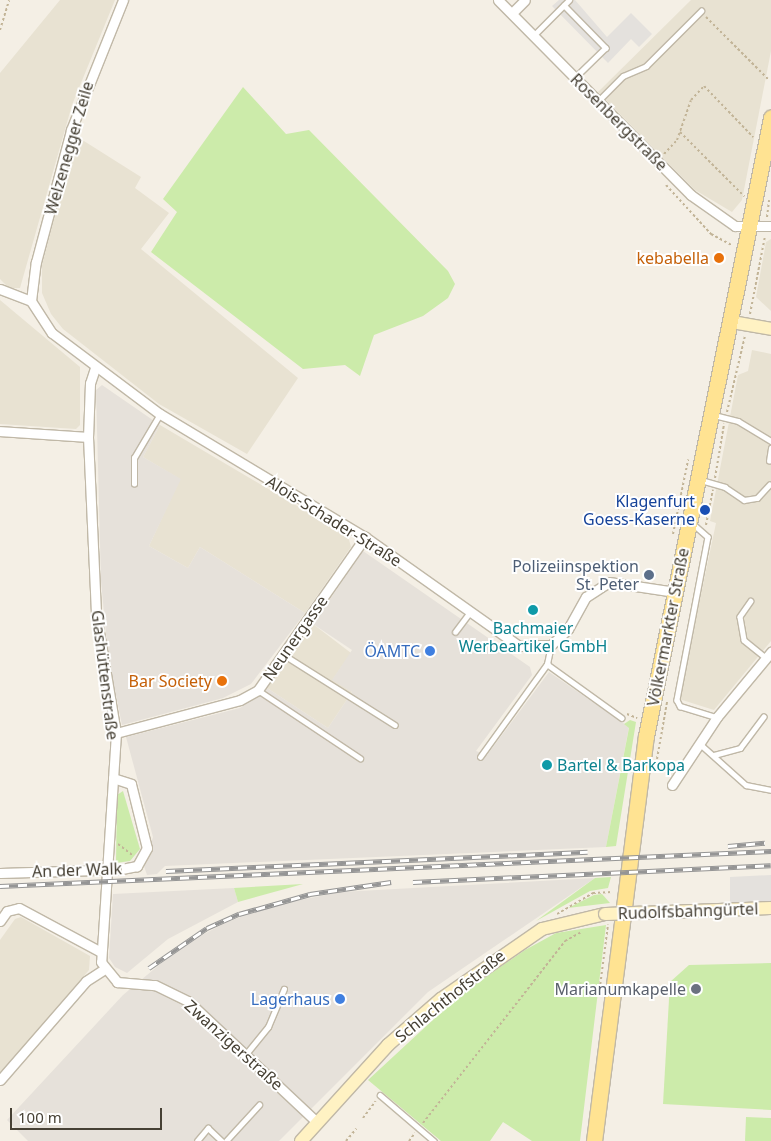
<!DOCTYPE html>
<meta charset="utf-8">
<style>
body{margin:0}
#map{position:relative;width:771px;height:1141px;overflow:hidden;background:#f4efe5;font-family:"Noto Sans",sans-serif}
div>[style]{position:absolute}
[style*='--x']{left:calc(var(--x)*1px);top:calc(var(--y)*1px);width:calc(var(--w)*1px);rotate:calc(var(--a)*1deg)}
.residential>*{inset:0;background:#e8e2d2}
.industrial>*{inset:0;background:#e6e1da}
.green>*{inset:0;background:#ccebaa}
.parking>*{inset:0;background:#e4e1dd}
.path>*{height:2px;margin-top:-1px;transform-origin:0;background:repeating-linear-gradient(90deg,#c2b497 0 2.5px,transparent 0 5px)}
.roads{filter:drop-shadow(1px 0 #c0b8a7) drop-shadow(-1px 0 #c0b8a7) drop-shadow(0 1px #c0b8a7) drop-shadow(0 -1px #c0b8a7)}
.lane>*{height:4.5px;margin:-2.25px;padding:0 2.25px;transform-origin:2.25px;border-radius:2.25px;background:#fff}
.street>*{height:9px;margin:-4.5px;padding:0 4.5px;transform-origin:4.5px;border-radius:4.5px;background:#fff}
.secondary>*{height:12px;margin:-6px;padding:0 6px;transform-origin:6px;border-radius:6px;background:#fff2c3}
.primary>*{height:15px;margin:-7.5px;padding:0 7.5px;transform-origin:7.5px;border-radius:7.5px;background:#ffe392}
.rail>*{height:5px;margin-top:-2.5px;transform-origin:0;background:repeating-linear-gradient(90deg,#fff 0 9px,#959595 0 18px);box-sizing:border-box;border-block:1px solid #959595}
.bridges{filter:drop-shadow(1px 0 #c0b8a7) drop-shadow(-1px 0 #c0b8a7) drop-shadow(0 1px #c0b8a7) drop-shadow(0 -1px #c0b8a7)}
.street-bridge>*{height:9px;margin:-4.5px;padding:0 4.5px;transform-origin:4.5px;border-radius:4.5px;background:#fff}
.secondary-bridge>*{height:12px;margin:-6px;padding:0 6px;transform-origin:6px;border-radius:6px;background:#fff2c3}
.dots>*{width:14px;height:14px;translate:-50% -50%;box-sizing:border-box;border:2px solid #fff;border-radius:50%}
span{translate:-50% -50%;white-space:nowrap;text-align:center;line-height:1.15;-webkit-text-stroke:4px #fff;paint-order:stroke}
.street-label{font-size:16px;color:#464034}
.food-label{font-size:16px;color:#c56008}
.right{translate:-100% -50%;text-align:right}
.transit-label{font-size:16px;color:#164399}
.service-label{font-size:16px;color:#4e5e75}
.culture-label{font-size:16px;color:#0d838f}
.left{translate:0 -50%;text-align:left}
.shop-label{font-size:16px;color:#366cbe}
.worship-label{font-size:16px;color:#5b616d}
.scale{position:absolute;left:10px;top:1108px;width:152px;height:22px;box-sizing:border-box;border:2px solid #464034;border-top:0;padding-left:6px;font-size:15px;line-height:18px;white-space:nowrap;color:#464034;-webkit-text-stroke:4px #fff;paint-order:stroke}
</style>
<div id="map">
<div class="residential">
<div style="clip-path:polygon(60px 0,115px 0,72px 105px,20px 288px,9px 288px,0 279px,0 73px)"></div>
<div style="clip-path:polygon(691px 0,771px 0,771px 51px,742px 200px,732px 212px,695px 190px,598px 92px)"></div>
<div style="clip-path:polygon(76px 136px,141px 177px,135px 188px,169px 213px,141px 249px,298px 378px,247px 454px,159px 404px,63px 329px,51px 314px,42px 293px,42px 265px)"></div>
<div style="clip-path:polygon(771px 239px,771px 311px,756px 297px,766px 242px)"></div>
<div style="clip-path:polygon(0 300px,80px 367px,80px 425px,76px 429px,0 424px)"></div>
<div style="clip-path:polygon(752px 350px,771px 354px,771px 641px,714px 710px,679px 699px,716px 523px,710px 521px,738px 375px,748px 371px)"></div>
<div style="clip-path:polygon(160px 425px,348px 536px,351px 547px,305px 613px,200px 547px,188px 568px,149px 546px,180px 479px,143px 457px)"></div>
<div style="clip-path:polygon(313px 624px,351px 653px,333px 679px,352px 692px,328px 728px,267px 688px)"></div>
<div style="clip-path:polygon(21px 917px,90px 956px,89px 970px,0 1074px,0 940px,15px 919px)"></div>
</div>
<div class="industrial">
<div style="clip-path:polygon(102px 385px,160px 425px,143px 457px,181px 479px,149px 546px,188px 568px,200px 547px,305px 613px,251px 684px,223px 698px,122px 725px,108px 655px,101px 581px,96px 390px)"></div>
<div style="clip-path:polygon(363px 551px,530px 667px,532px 675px,476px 751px,487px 755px,549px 672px,629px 727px,606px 847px,165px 866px,157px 874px,147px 875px,144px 866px,153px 837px,126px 737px,240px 708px,267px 688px,328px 728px,352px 692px,332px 680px,352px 650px,313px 624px)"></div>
<div style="clip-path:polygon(595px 878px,428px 992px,279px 1141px,28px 1141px,7px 1120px,123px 995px,183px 945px,227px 922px,271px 906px,340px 892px)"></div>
<div style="clip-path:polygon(234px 888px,238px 902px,168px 939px,127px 973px,115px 967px,109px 958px,113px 894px)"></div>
</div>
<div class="green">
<div style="clip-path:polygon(243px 87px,286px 134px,309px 130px,448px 271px,455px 284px,448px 298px,423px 316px,374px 335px,360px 376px,345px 365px,303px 369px,151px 252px,177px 212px,163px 199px)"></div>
<div style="clip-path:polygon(630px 720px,636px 722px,616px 846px,606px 847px,629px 728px,624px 724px)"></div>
<div style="clip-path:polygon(123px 791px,140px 849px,130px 861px,116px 863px,117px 795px)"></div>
<div style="clip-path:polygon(611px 877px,608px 888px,590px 891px,536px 921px,595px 878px)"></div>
<div style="clip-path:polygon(303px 884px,238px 902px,234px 888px)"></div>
<div style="clip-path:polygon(602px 894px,610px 903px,568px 908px,594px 895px)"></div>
<div style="clip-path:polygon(606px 925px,580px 1141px,532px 1141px,503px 1122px,490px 1141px,441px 1141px,368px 1080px,461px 994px,525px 950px,556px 933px)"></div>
<div style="clip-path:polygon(771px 963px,771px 1110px,663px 1104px,670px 982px,689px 965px)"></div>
<div style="clip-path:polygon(746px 1117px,771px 1118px,771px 1141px,745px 1141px)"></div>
</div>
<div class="parking">
<div style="clip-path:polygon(559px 0,575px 0,607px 37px,631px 13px,652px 34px,639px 47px,631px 39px,608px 63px,552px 6px)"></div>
<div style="clip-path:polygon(771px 875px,771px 901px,730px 903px,730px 877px)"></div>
</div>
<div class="path">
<div style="--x:706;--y:17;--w:88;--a:45"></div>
<div style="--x:0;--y:30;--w:31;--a:-73"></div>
<div style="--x:680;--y:132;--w:91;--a:45"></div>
<div style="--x:664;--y:154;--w:19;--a:-47"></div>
<div style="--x:677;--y:140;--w:42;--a:-70.7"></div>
<div style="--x:691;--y:100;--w:19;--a:-47"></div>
<div style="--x:704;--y:86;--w:71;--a:46.1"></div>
<div style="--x:666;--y:185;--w:67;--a:47.4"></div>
<div style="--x:711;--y:234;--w:24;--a:28"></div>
<div style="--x:767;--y:217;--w:17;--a:-83"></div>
<div style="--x:750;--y:314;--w:79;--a:-79.1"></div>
<div style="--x:727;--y:412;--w:78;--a:-76.7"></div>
<div style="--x:715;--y:478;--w:55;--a:-80.5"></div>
<div style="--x:706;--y:525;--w:36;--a:-79"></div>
<div style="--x:673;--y:534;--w:76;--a:-78.5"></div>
<div style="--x:627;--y:714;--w:11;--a:22"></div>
<div style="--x:657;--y:759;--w:58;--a:-80"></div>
<div style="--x:118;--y:844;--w:18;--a:38"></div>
<div style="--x:557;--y:914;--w:42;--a:-30.3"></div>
<div style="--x:593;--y:893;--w:19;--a:-3"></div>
<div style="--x:599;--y:994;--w:70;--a:-82.6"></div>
<div style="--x:363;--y:1118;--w:21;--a:-53"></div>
<div style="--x:423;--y:1123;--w:231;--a:-52"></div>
<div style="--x:565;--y:941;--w:18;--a:-29"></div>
<div style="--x:346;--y:1141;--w:16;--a:-50"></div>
<div style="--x:409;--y:1141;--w:10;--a:-53"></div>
</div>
<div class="roads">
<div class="lane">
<div style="--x:564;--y:5;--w:60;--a:45.7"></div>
<div style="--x:606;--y:48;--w:43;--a:135.9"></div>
<div style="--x:533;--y:36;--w:51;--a:-45"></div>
<div style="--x:598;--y:101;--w:35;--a:-45"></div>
<div style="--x:623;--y:76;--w:25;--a:-23"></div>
<div style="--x:646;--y:66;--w:78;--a:-45"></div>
<div style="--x:714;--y:415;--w:25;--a:14"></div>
<div style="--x:738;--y:421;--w:39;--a:31"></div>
<div style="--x:769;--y:461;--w:13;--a:-81"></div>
<div style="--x:701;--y:480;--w:25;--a:16"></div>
<div style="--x:725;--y:487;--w:23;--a:34"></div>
<div style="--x:744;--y:500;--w:13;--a:-9"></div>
<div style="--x:757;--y:498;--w:18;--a:-47"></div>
<div style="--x:134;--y:484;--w:26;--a:-90"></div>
<div style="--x:134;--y:458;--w:51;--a:-59.4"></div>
<div style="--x:692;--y:523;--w:21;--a:41"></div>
<div style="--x:708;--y:537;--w:166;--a:100.8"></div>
<div style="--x:677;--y:700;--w:7;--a:63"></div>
<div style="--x:680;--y:706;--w:39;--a:17"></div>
<div style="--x:751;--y:601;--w:19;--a:125"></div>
<div style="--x:740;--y:617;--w:23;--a:80"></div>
<div style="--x:744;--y:640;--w:28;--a:39"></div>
<div style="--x:455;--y:632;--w:25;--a:-53"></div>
<div style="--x:284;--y:655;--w:131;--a:32.2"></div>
<div style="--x:547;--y:664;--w:92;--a:35.8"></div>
<div style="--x:258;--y:690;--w:123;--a:33.7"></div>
<div style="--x:699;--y:743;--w:63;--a:41.8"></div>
<div style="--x:746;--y:785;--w:25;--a:11"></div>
<div style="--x:714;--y:755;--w:27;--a:-15"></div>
<div style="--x:740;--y:748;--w:39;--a:-53"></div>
<div style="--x:480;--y:757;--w:115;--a:-54.2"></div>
<div style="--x:547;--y:664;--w:19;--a:-78"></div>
<div style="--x:246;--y:1054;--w:35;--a:-51"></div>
<div style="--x:268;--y:1027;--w:41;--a:-67.2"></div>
<div style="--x:380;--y:1095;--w:71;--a:40.4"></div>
<div style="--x:197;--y:1141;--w:17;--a:-50"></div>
<div style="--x:208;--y:1128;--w:19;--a:43"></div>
<div style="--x:226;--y:1141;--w:49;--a:-47.5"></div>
</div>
<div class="street">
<div style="--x:498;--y:0;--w:274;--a:45.3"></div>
<div style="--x:691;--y:195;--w:54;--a:35.2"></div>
<div style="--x:735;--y:226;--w:36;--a:0"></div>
<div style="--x:512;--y:13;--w:18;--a:-45"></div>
<div style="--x:0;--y:289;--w:33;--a:21"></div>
<div style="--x:31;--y:301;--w:38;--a:57"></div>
<div style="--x:52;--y:333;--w:135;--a:36.9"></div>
<div style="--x:160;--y:414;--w:239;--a:31"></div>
<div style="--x:365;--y:537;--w:189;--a:35.3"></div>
<div style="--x:519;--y:646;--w:32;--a:-2"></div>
<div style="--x:551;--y:645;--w:23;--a:-43"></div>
<div style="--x:568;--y:629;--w:37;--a:-61"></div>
<div style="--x:586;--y:597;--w:27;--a:-33"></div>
<div style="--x:609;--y:582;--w:67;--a:8.6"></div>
<div style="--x:31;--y:301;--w:39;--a:-83"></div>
<div style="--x:36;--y:262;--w:137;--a:-75.1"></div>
<div style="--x:71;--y:130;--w:140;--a:-68.2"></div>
<div style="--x:95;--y:368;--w:16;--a:108"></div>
<div style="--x:90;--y:383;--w:54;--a:92.1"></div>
<div style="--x:88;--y:437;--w:177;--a:87.4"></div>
<div style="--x:96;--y:614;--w:121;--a:80.5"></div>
<div style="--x:116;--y:733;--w:229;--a:93.7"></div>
<div style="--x:101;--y:962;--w:26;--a:51"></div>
<div style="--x:117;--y:982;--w:38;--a:5"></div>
<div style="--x:155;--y:985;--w:37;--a:26"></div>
<div style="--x:188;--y:1001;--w:177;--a:43.2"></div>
<div style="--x:0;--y:431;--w:88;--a:3.9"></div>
<div style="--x:116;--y:733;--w:128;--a:-14.9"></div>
<div style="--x:240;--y:700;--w:21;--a:-29"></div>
<div style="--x:258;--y:690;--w:187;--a:-55"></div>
<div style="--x:113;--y:778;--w:19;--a:18"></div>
<div style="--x:131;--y:784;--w:66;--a:76"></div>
<div style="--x:147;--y:848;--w:21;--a:119"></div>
<div style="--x:137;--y:866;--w:21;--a:169"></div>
<div style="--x:672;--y:785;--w:82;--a:-56.5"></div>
<div style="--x:717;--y:717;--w:85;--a:-50.3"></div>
<div style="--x:0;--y:873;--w:97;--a:-1.8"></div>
<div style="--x:0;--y:921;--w:12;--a:-55"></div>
<div style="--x:7;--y:911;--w:12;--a:-14"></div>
<div style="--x:19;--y:908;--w:93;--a:28.2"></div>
<div style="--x:0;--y:1080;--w:131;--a:-49"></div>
<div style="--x:86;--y:981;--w:20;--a:-33"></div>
</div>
<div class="secondary">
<div style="--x:732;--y:322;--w:40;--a:10"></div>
<div style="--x:640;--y:913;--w:131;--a:-2.2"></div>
<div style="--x:301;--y:1141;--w:130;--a:-47.8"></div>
<div style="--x:388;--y:1045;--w:70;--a:-41"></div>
<div style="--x:441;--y:999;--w:123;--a:-34.7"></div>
<div style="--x:542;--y:929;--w:65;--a:-13.4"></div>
</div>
<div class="primary">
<div style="--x:594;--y:1141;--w:408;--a:-82.7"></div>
<div style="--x:646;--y:736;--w:631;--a:-78.57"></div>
</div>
</div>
<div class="rail">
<div style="--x:728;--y:846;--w:37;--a:-5"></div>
<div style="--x:166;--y:871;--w:422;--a:-2.6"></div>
<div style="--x:413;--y:882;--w:358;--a:-2.7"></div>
<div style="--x:0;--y:886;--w:772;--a:-2.6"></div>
<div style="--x:149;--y:968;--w:70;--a:-34.6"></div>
<div style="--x:207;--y:928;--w:35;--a:-24"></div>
<div style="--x:239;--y:914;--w:74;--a:-15.7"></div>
<div style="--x:310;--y:894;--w:82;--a:-8.4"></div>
</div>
<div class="bridges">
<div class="street-bridge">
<div style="--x:97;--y:870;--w:19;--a:0"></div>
</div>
<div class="secondary-bridge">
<div style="--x:605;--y:914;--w:35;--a:-2"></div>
</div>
</div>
<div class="dots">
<div style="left:719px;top:258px;background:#e8710a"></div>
<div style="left:705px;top:510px;background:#1a4fb4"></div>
<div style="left:649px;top:575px;background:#5c6f8a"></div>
<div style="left:533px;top:610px;background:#0f9aa8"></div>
<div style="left:430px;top:651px;background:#3f7fe0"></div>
<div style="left:222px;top:681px;background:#e8710a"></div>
<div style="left:547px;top:765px;background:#0f9aa8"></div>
<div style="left:696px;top:989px;background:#6b7280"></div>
<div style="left:340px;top:999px;background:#3f7fe0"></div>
</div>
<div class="street-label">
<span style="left:619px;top:122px;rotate:45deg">Rosenbergstraße</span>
<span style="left:69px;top:148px;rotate:-74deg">Welzenegger Zeile</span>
<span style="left:334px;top:521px;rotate:32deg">Alois-Schader-Straße</span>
<span style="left:668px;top:627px;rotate:-79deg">Völkermarkter Straße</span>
<span style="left:295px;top:638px;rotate:-55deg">Neunergasse</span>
<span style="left:105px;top:675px;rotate:83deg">Glashüttenstraße</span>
<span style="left:77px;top:870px;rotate:-2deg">An der Walk</span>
<span style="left:688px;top:911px;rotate:-2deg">Rudolfsbahngürtel</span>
<span style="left:450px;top:996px;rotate:-39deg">Schlachthofstraße</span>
<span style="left:234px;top:1045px;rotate:42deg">Zwanzigerstraße</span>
</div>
<div class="food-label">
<span class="right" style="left:709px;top:258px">kebabella</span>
<span class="right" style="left:212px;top:681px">Bar Society</span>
</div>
<div class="transit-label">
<span class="right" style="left:695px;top:510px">Klagenfurt<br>Goess-Kaserne</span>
</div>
<div class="service-label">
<span class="right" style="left:639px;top:575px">Polizeiinspektion<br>St. Peter</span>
</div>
<div class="culture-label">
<span style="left:533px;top:637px">Bachmaier<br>Werbeartikel GmbH</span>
<span class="left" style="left:557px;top:765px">Bartel &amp; Barkopa</span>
</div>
<div class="shop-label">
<span class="right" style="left:420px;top:651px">ÖAMTC</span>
<span class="right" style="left:330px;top:999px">Lagerhaus</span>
</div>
<div class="worship-label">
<span class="right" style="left:686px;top:989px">Marianumkapelle</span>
</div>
<div class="scale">100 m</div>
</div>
